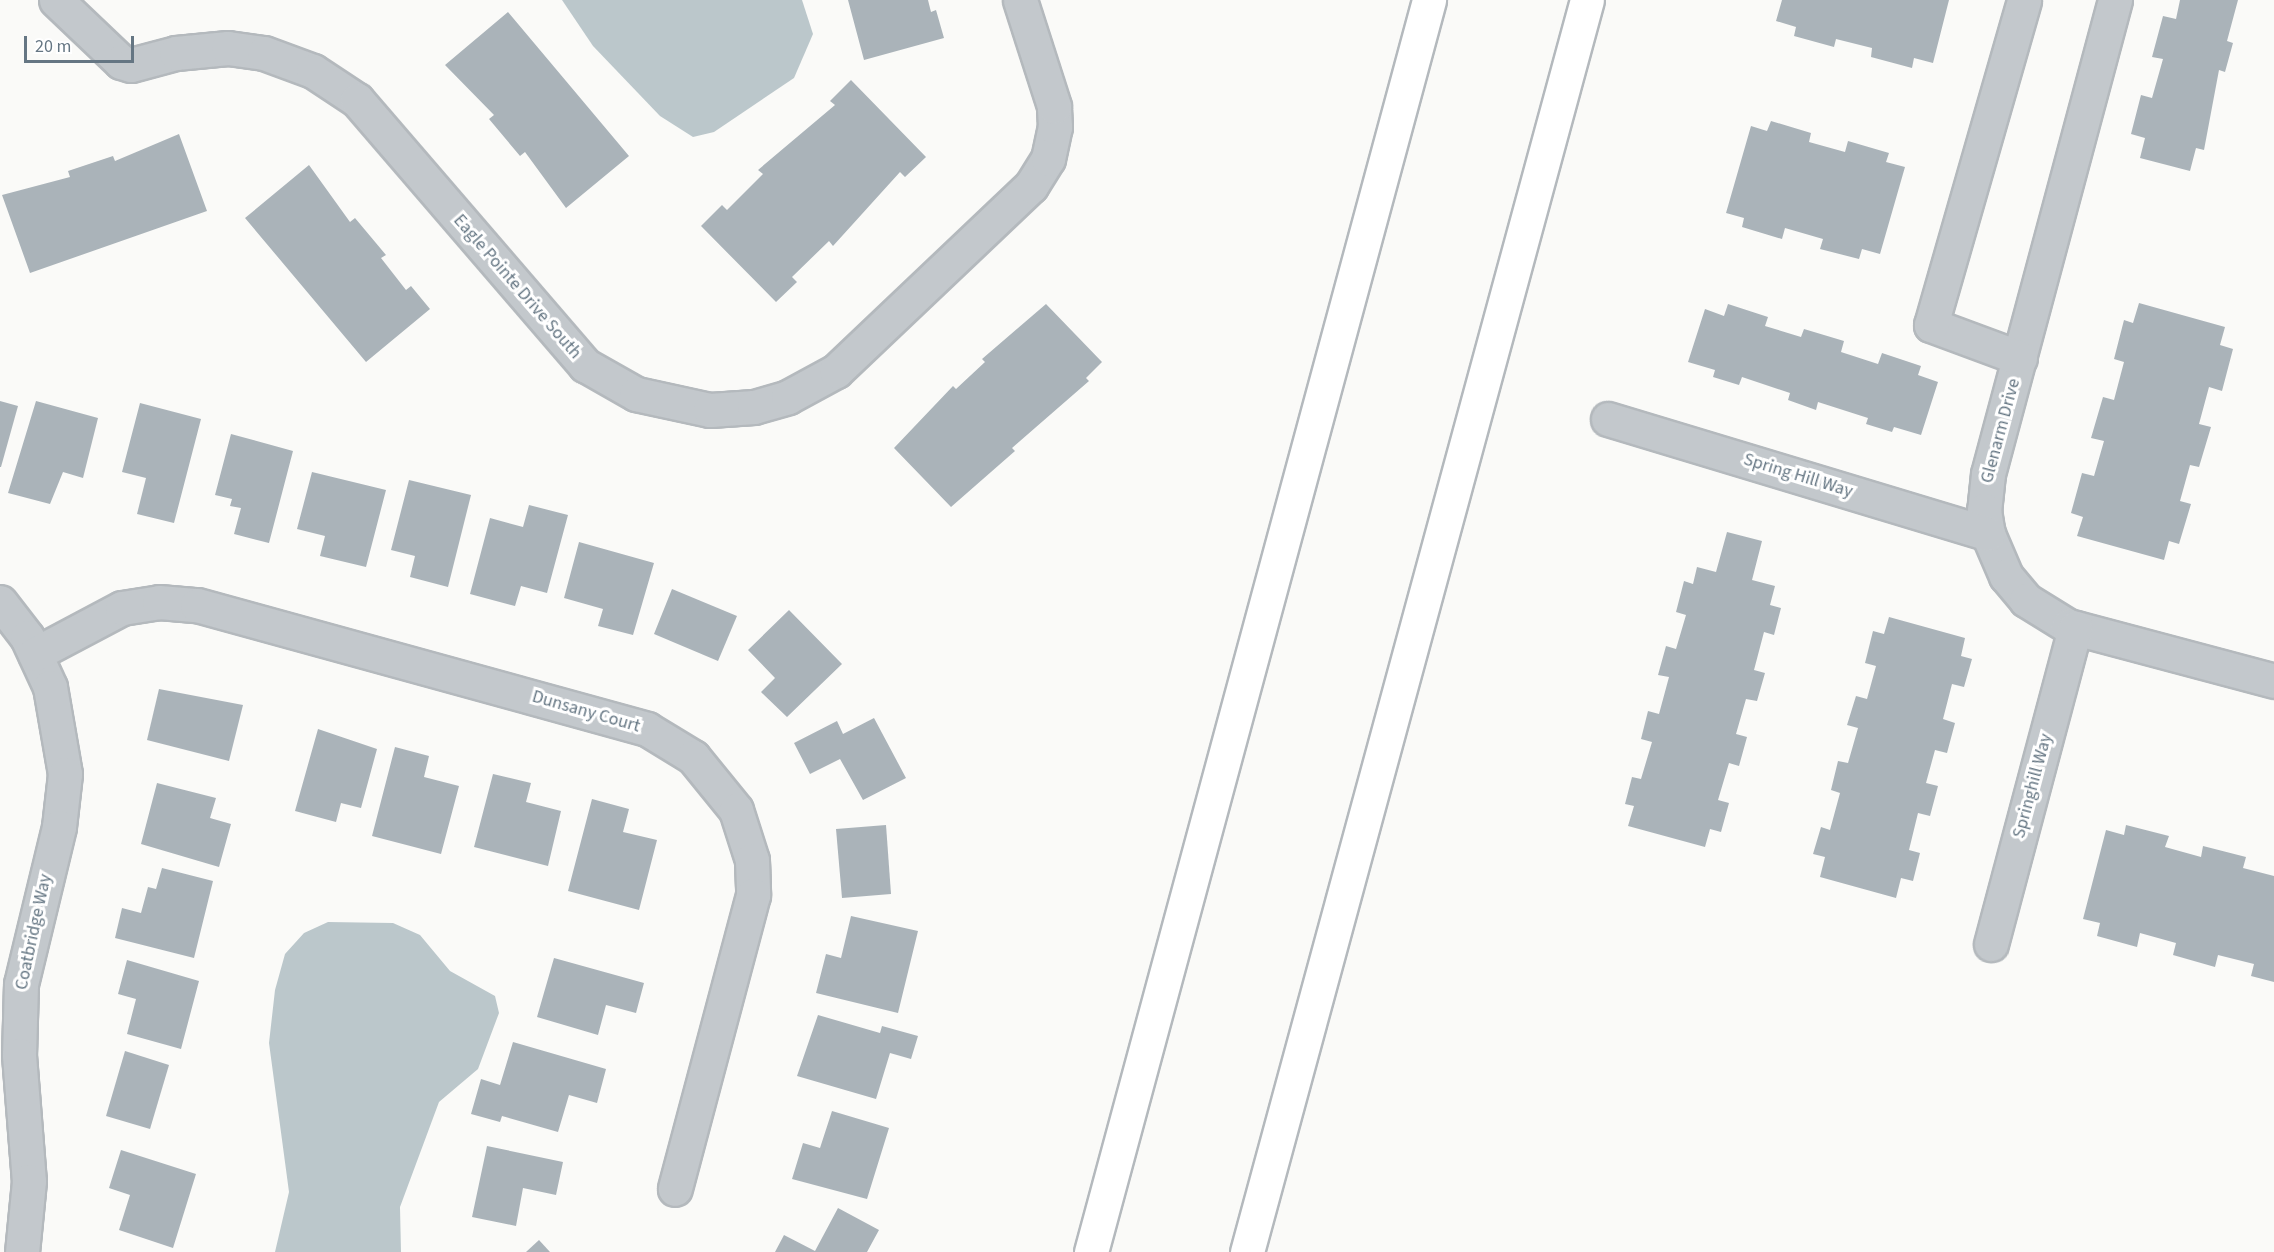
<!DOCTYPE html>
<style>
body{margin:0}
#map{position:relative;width:2274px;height:1252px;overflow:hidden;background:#fafaf8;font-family:"Source Sans 3",sans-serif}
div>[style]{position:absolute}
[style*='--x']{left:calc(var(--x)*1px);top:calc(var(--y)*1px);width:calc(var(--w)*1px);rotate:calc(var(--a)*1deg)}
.water>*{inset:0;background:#bbc7cb}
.building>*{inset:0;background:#aab3b9}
.roads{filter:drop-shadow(2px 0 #b4b9bd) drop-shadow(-2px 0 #b4b9bd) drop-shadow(0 2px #b4b9bd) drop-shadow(0 -2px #b4b9bd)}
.minor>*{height:33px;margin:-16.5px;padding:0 16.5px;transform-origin:16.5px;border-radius:16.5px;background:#c3c8cc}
.highway>*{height:33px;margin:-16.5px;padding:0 16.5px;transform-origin:16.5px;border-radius:16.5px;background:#fff}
span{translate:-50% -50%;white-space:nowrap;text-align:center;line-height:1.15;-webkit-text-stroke:6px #fff;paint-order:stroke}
.street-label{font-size:18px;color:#657683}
.scale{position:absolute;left:24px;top:36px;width:110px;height:27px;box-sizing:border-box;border:3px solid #657683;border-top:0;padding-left:8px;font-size:18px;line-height:21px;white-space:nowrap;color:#657683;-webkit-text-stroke:4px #fff;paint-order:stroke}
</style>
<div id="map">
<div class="water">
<div style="clip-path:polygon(562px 0,802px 0,813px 34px,794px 78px,714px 132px,693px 137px,660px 116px,593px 46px)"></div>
<div style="clip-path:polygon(328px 922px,393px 923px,420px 935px,450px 971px,495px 996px,499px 1013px,478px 1069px,439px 1102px,400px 1207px,401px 1252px,275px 1252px,289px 1192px,269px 1043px,275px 990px,285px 954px,304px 933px)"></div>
</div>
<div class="building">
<div style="clip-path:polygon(848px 0,928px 0,931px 12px,936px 10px,944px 38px,864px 60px)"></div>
<div style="clip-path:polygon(1782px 0,1949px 0,1933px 63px,1914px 58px,1912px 68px,1871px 57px,1872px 48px,1836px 39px,1834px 47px,1794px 36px,1796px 27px,1776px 21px)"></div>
<div style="clip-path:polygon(2180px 0,2238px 0,2227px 41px,2233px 43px,2225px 72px,2219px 70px,2204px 150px,2196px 148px,2190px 171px,2140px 158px,2145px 138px,2131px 134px,2141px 95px,2152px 98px,2163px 59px,2152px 57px,2163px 16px,2176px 19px)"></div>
<div style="clip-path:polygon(508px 12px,629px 156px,566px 208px,525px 152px,520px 156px,489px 119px,494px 115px,445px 65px)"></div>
<div style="clip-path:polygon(851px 80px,926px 157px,905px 177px,900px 172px,833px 246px,829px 241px,792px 277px,797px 282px,776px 302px,701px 226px,722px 205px,727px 210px,763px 174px,758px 170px,835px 105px,830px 101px)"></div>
<div style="clip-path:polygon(1771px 121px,1811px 133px,1809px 142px,1845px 152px,1848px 141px,1889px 153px,1886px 162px,1905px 167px,1880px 254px,1862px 249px,1859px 259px,1820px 249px,1823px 239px,1785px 228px,1782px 239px,1742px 227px,1744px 218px,1726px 213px,1751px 126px,1767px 131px)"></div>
<div style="clip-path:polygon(179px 134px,207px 211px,30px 273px,2px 195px,70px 177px,68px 171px,113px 156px,115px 161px)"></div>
<div style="clip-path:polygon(309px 165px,350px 222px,355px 218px,386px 255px,381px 258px,406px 290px,411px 286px,430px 309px,366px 362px,245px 218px)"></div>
<div style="clip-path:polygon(2139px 303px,2225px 327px,2220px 345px,2233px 349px,2222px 391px,2209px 387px,2199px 424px,2211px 427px,2199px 467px,2190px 465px,2180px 501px,2191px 504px,2179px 544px,2169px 541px,2164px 560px,2077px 536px,2083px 517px,2071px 513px,2082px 473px,2094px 476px,2104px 441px,2091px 438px,2103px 397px,2114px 400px,2124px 362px,2114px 359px,2124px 320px,2133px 323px)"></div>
<div style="clip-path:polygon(1046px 304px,1102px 362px,1086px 378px,1089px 381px,1012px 448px,1015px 451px,951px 507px,894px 448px,953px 386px,956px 389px,985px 362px,982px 359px)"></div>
<div style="clip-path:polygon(1728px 304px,1768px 317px,1765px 326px,1801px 337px,1804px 329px,1844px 341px,1841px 352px,1878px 364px,1882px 353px,1921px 366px,1918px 375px,1938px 382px,1921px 435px,1894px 427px,1892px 432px,1866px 424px,1868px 418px,1818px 402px,1816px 410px,1788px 400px,1790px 393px,1742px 377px,1739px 385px,1713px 377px,1715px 370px,1688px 362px,1705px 309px,1724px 316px)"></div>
<div style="clip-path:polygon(0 401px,18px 406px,1px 467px,0 467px)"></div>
<div style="clip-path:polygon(36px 401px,98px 418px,83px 478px,63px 472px,50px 504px,8px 493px)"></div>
<div style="clip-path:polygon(140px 403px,201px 419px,174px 523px,137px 514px,146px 478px,122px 472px)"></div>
<div style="clip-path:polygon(231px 434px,293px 451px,269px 543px,234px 534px,241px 508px,230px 506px,232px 499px,215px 495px)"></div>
<div style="clip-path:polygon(312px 472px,386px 490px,366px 567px,320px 556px,325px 536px,297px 529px)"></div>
<div style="clip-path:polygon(409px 480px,471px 495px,448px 587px,410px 577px,415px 556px,391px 550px)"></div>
<div style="clip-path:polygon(529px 505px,568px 515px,547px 593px,521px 586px,515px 606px,470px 594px,490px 518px,523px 527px)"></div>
<div style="clip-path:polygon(1727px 532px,1762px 541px,1752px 580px,1775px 586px,1770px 605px,1781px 608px,1774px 635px,1764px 632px,1754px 670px,1765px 673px,1757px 701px,1746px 699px,1736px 734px,1747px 737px,1739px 766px,1729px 763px,1718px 800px,1729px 803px,1721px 832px,1710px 829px,1705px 847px,1628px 826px,1634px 806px,1625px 804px,1632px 777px,1641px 779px,1652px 742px,1641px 739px,1648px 711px,1659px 714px,1669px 677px,1658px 675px,1666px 646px,1676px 649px,1686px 615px,1676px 612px,1684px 581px,1693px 584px,1697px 567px,1716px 572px)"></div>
<div style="clip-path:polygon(579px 542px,654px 563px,633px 635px,598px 626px,603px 609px,564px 598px)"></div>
<div style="clip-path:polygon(672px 589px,737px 616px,718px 661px,654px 634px)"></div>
<div style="clip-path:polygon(789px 610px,842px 664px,787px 717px,761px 692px,775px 678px,748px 650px)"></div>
<div style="clip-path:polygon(1889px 617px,1965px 638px,1961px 656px,1972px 659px,1964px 687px,1952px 684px,1943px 719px,1955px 723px,1947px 753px,1935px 750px,1926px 783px,1938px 786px,1930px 816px,1918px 813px,1909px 850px,1920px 853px,1913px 881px,1901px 878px,1896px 898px,1820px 877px,1825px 857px,1813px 854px,1821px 827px,1830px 830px,1840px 793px,1831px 790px,1838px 761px,1848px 763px,1858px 728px,1847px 725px,1856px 696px,1867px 699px,1876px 666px,1865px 663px,1873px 631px,1884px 634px)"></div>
<div style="clip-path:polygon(159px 689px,243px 705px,229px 761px,147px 740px)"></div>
<div style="clip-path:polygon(874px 718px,906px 778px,863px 800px,840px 759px,810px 774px,794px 743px,837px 721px,843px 734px)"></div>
<div style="clip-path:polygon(318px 729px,377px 749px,361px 808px,341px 803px,336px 822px,295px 811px)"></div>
<div style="clip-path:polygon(395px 747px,429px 756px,424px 777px,459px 786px,441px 854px,372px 836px)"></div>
<div style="clip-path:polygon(493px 774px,531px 783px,526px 802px,561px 811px,548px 866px,474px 847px)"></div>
<div style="clip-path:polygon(157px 783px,216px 798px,210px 818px,231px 824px,219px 867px,141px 844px)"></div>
<div style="clip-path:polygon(592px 799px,629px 809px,623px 832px,657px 840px,639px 910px,568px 891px)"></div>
<div style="clip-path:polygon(886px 825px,891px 894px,842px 898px,836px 829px)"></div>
<div style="clip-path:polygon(2126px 825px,2169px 836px,2165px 847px,2201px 857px,2203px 846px,2246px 857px,2243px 868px,2274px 876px,2274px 982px,2251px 976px,2254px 964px,2218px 955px,2215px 967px,2173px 955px,2176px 943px,2140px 933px,2137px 947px,2097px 936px,2100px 923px,2083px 919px,2106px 830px,2124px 835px)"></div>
<div style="clip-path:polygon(162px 868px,213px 881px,194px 958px,115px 938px,122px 908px,141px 913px,148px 887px,156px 889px)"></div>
<div style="clip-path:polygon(851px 916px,918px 931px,898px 1013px,816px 993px,826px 954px,841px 958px)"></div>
<div style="clip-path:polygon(554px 958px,644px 983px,636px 1013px,606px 1005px,598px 1035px,537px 1017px)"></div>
<div style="clip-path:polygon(127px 960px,199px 981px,181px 1049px,127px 1034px,136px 999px,118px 994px)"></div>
<div style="clip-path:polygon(818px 1015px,880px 1033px,882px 1026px,918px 1036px,911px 1059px,890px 1053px,876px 1099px,797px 1076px)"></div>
<div style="clip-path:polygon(513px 1042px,606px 1069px,597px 1103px,569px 1095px,558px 1132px,502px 1116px,500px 1122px,471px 1114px,481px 1079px,500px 1085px)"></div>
<div style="clip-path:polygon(125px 1051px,169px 1065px,150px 1129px,106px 1116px)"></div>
<div style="clip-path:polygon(832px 1111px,889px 1128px,867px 1199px,792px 1179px,803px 1143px,820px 1148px)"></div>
<div style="clip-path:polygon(487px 1146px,563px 1162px,556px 1195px,523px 1188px,516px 1226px,472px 1217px)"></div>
<div style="clip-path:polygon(121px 1150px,196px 1174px,173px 1248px,119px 1230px,130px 1195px,109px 1188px)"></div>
<div style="clip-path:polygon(838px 1208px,879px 1230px,867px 1252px,775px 1252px,784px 1235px,815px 1251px)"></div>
<div style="clip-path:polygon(539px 1240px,550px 1252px,526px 1252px)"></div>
</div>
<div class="roads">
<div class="minor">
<div style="--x:56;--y:0;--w:90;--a:43.6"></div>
<div style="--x:121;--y:62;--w:10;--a:17"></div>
<div style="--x:131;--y:65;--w:47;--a:-14.9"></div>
<div style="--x:176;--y:53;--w:52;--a:-5.5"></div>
<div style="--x:228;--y:48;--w:36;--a:8"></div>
<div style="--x:264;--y:53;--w:52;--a:20.2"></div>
<div style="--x:313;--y:71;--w:53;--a:33.4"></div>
<div style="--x:357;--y:100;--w:350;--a:49.3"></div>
<div style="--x:585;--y:365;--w:59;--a:29.6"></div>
<div style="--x:636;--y:394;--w:76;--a:12.2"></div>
<div style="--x:710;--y:410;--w:44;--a:-3.9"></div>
<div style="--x:754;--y:407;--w:35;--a:-16"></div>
<div style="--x:788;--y:397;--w:55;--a:-28.4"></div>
<div style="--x:836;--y:371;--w:269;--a:-43.5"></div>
<div style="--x:1031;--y:186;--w:32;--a:-58"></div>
<div style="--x:1048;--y:159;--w:33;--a:-78"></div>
<div style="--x:1055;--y:127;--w:21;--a:-93"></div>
<div style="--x:1054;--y:106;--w:111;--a:-107.8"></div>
<div style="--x:2115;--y:0;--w:491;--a:105"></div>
<div style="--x:1988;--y:474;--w:36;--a:96"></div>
<div style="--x:1984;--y:510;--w:24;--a:81"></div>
<div style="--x:1988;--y:534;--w:46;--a:66.8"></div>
<div style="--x:2006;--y:576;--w:31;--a:50"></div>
<div style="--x:2026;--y:600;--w:49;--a:31.8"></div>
<div style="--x:2068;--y:626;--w:213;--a:14.9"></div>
<div style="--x:2020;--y:358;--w:95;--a:-159.7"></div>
<div style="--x:1931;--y:325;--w:338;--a:-74"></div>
<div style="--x:1608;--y:419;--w:397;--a:16.8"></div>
<div style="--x:0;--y:602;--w:44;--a:52.4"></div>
<div style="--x:27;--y:637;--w:55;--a:65.3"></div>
<div style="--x:50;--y:687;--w:88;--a:80.2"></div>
<div style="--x:65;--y:774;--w:53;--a:96.5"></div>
<div style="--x:59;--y:827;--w:162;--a:103.6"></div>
<div style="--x:21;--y:984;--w:71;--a:91.6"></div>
<div style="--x:19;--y:1055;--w:126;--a:85.5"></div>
<div style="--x:29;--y:1181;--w:71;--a:95.6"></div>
<div style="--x:35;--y:654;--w:98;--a:-27.9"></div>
<div style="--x:122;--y:608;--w:37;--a:-9"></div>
<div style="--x:159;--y:602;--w:38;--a:5"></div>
<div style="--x:197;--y:605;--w:467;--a:15.4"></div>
<div style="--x:647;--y:729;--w:54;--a:31.3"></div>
<div style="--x:693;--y:757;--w:68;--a:50.9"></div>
<div style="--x:736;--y:810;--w:52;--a:72.3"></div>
<div style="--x:752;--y:860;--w:35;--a:88"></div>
<div style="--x:753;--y:895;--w:304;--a:104.9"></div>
<div style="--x:1991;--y:944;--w:327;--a:-75.1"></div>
</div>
<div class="highway">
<div style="--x:1091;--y:1252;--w:1297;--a:-74.89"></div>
<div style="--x:1247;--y:1252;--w:1297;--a:-74.81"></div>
</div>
</div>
<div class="street-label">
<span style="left:517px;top:287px;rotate:49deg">Eagle Pointe Drive South</span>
<span style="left:2001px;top:431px;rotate:-75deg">Glenarm Drive</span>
<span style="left:1798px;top:476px;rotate:17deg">Spring Hill Way</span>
<span style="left:586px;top:712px;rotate:16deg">Dunsany Court</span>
<span style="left:2033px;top:786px;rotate:-75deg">Springhill Way</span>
<span style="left:34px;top:932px;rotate:-78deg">Coatbridge Way</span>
</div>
<div class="scale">20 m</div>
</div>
